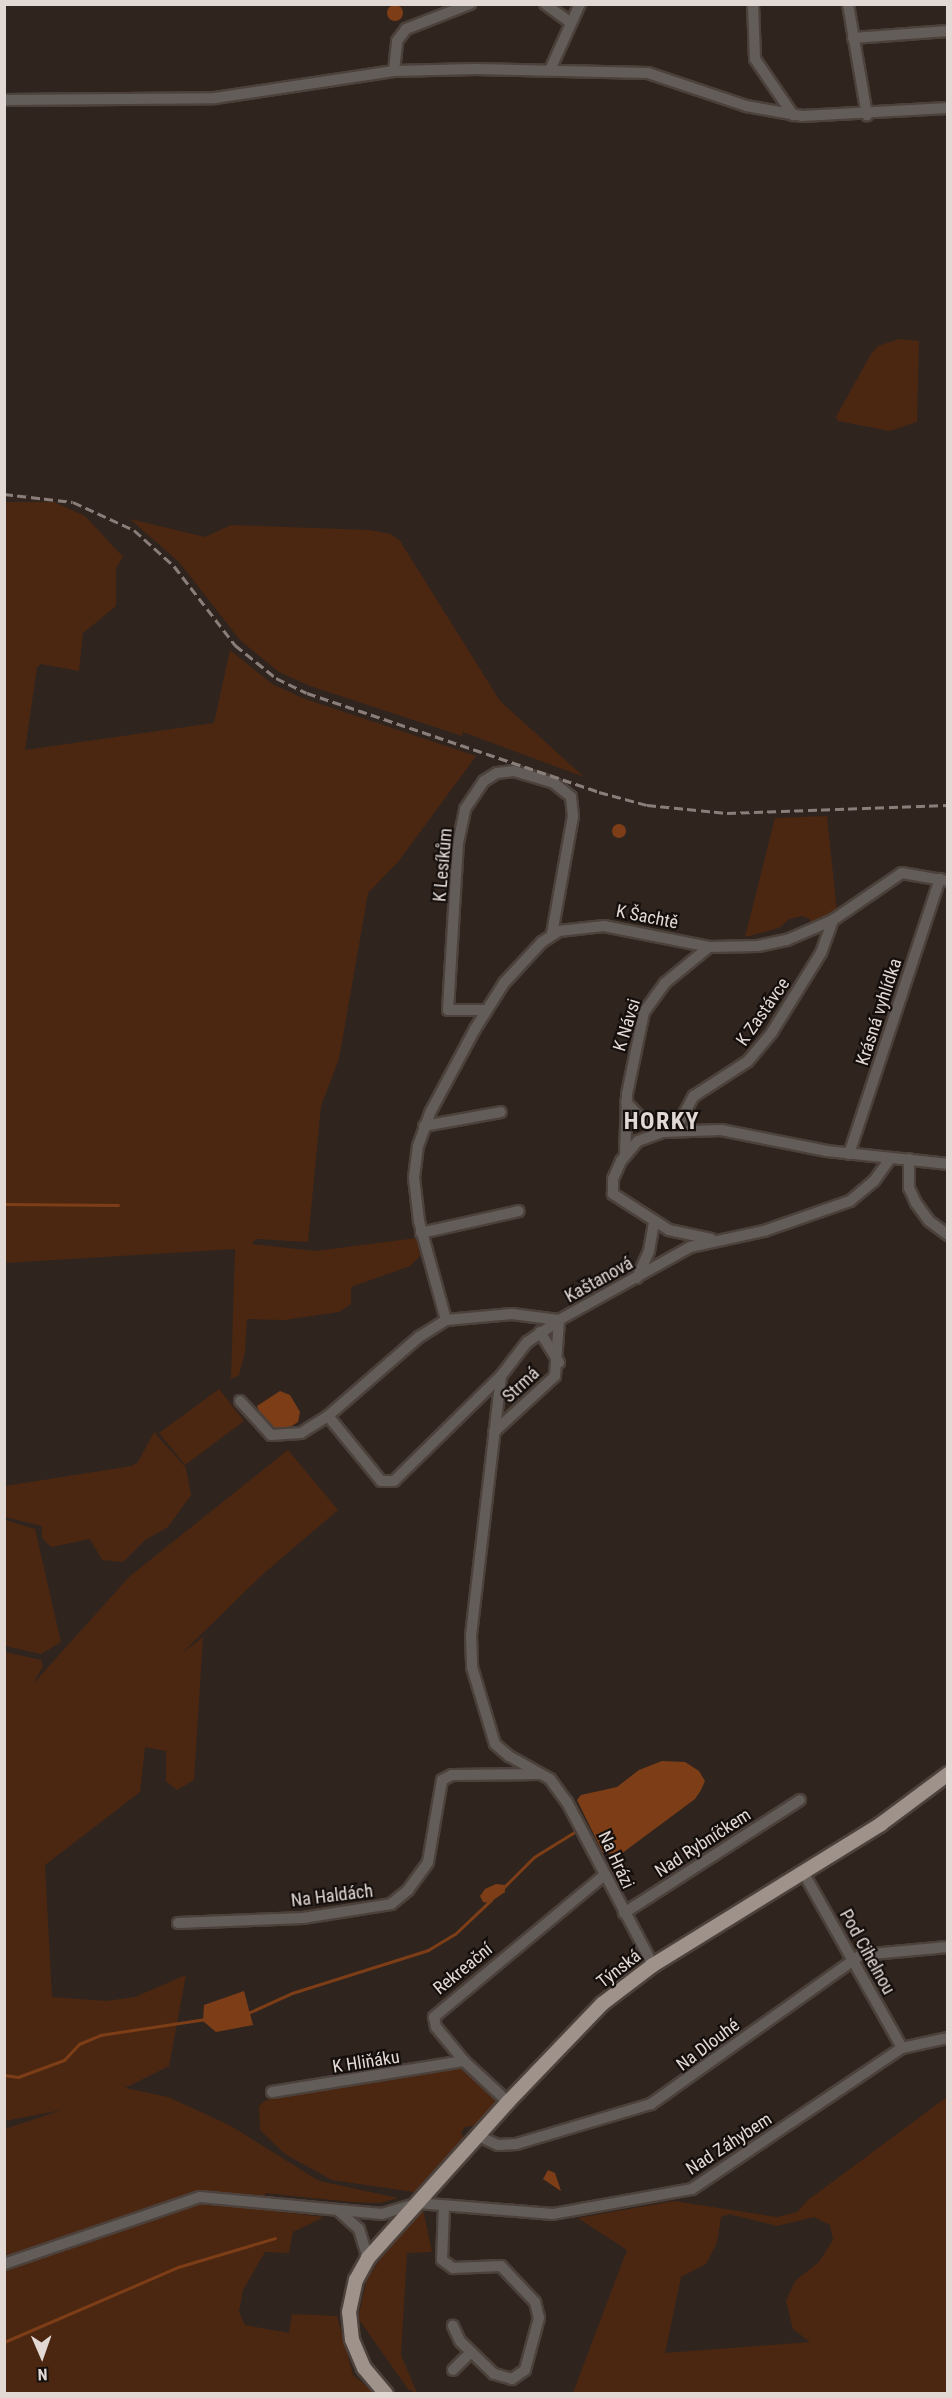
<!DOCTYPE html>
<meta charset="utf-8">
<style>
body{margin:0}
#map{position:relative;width:952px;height:2398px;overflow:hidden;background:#30241e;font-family:"Roboto Condensed",sans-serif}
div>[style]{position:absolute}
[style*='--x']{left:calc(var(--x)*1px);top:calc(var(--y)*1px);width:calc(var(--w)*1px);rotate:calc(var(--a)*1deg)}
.green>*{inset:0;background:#4b2712}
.water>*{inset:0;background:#7d3e17}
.round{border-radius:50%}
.stream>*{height:3px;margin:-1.5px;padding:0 1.5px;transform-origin:1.5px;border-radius:1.5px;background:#7d3e17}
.roads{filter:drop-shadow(2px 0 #4c413b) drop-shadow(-2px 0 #4c413b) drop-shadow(0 2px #4c413b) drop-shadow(0 -2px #4c413b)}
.minor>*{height:10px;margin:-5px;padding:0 5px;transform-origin:5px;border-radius:5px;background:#635d59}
.major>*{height:14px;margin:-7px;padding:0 7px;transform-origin:7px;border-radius:7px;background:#9f928b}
.rail>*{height:3px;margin-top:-1.5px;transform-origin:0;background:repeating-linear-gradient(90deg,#897e79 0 9px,transparent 0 13.5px)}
span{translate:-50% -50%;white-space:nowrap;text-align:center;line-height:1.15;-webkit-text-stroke:4.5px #140f0c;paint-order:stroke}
.street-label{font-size:18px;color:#e2d9d5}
.district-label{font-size:24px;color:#e2d9d5;font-weight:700;letter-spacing:1.5px}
.frame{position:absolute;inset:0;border:6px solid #e2d9d5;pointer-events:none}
.north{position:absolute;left:12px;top:2326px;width:60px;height:60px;-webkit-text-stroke:4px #140f0c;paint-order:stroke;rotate:178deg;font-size:16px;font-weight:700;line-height:24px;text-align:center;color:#e2d9d5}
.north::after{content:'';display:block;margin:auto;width:21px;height:27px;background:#e2d9d5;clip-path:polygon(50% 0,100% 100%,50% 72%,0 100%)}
</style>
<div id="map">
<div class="green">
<div style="clip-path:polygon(899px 339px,919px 341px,917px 422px,890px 431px,838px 421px,836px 417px,871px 354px,878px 346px)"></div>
<div style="clip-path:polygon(4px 502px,54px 502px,85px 516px,123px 557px,116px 568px,116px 606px,83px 633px,79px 671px,41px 664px,37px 667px,25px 750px,214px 723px,230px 650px,272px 684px,305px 699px,476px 756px,398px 862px,368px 893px,339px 1059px,321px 1106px,308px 1242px,256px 1239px,251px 1244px,315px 1251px,417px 1238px,420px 1256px,410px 1266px,351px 1287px,351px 1304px,339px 1312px,284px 1320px,247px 1319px,245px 1352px,239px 1375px,231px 1379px,235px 1249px,5px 1263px)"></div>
<div style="clip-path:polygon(130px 519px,205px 537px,231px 525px,368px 530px,391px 534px,400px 541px,500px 701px,584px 777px,463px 732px,462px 736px,310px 686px,279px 672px,240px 640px,179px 562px)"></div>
<div style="clip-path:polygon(827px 816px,837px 912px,811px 926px,810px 919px,802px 916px,789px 919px,779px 928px,745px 937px,775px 818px)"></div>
<div style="clip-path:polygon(219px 1389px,244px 1421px,185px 1465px,159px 1433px)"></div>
<div style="clip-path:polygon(154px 1432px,186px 1468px,191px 1495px,168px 1527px,145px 1540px,123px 1562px,102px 1560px,90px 1539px,51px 1547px,42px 1538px,42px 1526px,5px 1517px,5px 1486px,132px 1466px,138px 1462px)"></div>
<div style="clip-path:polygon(288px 1450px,338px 1510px,263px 1574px,181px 1654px,203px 1637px,194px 1780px,177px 1790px,166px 1781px,166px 1751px,145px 1747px,140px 1792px,45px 1865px,52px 1997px,106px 2001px,135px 1997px,186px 1975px,169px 2066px,125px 2088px,168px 2097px,231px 2126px,319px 2181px,398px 2198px,380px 2203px,351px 2202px,265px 2193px,266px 2210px,324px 2217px,293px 2232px,289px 2253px,265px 2252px,243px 2290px,239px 2312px,245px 2325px,289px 2333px,292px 2314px,337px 2316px,353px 2375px,375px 2393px,5px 2393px,5px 2129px,62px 2110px,5px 2121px,5px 1652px,41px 1660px,43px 1666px,33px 1684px,130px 1576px)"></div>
<div style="clip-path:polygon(5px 1520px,35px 1529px,61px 1642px,41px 1654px,5px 1646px)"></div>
<div style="clip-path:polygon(462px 2068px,499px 2100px,477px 2125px,465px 2127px,461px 2133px,464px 2138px,414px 2192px,332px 2180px,285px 2154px,260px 2130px,259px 2106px,266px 2100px)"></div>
<div style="clip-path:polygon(evenodd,947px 2097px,947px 2393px,573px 2393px,627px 2250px,578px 2218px,674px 2201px,777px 2217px,797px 2212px,808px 2200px,947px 2097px,729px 2214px,777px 2226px,814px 2217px,830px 2225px,833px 2240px,819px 2262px,795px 2281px,786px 2301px,793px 2329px,810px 2342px,665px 2353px,681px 2277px,706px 2264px,717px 2243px,721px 2217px,729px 2214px)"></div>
<div style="clip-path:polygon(421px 2200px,432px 2252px,407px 2253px,401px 2355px,417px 2393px,408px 2389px,358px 2318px,367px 2279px)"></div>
</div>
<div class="water">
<div class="round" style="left:387px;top:5px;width:16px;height:16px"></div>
<div class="round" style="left:612px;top:824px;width:14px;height:14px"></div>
<div style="clip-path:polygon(280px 1391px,290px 1395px,300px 1412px,298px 1422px,279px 1434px,265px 1426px,257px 1406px)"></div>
<div style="clip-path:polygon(662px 1761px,685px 1762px,699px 1771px,705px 1781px,701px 1790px,695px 1799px,621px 1854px,603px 1853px,577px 1800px,581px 1795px,617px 1787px,639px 1770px)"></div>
<div style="clip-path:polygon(496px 1884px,505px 1885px,505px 1892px,489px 1903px,483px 1902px,480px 1896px,485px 1889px)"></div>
<div style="clip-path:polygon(244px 1991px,253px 2025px,216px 2032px,203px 2021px,204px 2005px)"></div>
<div style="clip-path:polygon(548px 2170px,555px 2173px,561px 2191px,543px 2179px)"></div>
</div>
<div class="stream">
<div style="--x:4;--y:1204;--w:114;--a:0.5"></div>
<div style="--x:504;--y:1887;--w:42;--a:-45"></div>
<div style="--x:534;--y:1857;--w:49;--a:-31.8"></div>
<div style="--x:248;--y:2013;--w:48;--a:-24.4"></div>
<div style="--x:292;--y:1993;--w:143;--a:-17.5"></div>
<div style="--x:428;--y:1950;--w:31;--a:-31"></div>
<div style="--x:455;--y:1934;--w:50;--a:-43.4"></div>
<div style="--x:4;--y:2075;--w:14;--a:8"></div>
<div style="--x:18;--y:2077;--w:49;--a:-20.3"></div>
<div style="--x:64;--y:2060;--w:22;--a:-47"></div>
<div style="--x:79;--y:2044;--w:23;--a:-23"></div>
<div style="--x:100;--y:2035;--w:107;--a:-8.6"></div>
<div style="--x:4;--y:2342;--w:189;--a:-23.3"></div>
<div style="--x:178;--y:2267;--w:101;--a:-16.6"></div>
</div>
<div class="roads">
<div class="minor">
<div style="--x:545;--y:4;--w:32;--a:36"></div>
<div style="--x:753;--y:4;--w:55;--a:87.9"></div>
<div style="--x:755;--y:59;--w:68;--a:55.8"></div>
<div style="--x:848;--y:4;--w:113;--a:80.3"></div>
<div style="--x:853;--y:38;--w:95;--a:-4.2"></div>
<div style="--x:550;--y:70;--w:72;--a:-65.6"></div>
<div style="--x:394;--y:71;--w:30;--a:-84"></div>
<div style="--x:397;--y:41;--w:15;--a:-53"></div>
<div style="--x:406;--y:29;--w:69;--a:-21.3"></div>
<div style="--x:4;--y:100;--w:211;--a:-0.5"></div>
<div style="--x:215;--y:98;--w:181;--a:-8.6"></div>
<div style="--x:394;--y:71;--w:81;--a:-1.4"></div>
<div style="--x:475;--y:69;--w:173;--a:1.3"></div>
<div style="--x:648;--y:73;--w:103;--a:18.6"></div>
<div style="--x:746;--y:106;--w:57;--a:10.1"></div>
<div style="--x:802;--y:116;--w:146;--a:-3.1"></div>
<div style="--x:486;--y:1010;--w:38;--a:180"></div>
<div style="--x:448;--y:1010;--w:167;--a:-86.6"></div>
<div style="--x:458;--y:843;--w:35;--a:-78"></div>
<div style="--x:465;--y:809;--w:34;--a:-56"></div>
<div style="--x:484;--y:781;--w:15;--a:-32"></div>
<div style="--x:497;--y:773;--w:17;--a:-7"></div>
<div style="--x:514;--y:771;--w:42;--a:16.7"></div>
<div style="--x:554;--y:783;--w:22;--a:39"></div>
<div style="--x:571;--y:797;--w:19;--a:84"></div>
<div style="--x:573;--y:816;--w:120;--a:100.1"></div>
<div style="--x:626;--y:1102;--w:21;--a:47"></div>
<div style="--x:640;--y:1117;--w:27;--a:33"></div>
<div style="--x:424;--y:1126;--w:78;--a:-10.3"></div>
<div style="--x:675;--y:1131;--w:40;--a:-62"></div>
<div style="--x:694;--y:1096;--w:64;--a:-32.9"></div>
<div style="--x:748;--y:1061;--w:38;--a:-50"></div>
<div style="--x:772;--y:1032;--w:93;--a:-58.2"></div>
<div style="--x:821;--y:953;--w:35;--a:-70"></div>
<div style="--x:849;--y:1154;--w:290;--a:-71.7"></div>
<div style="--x:625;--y:1155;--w:61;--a:-88.1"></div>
<div style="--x:627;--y:1094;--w:84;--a:-78.3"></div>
<div style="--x:644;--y:1012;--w:36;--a:-54"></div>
<div style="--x:665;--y:983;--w:57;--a:-39.3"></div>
<div style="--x:909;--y:1159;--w:29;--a:90"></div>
<div style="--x:909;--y:1188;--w:17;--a:65"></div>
<div style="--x:916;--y:1203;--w:22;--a:54"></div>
<div style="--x:929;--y:1221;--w:24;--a:36"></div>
<div style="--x:421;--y:1233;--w:100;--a:-12.7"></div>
<div style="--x:711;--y:1239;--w:43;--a:-167.9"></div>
<div style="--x:669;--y:1230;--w:67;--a:-147.3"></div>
<div style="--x:613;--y:1194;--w:15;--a:-90"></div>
<div style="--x:613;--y:1179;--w:20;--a:-66"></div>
<div style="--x:621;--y:1161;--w:26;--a:-50"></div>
<div style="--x:638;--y:1141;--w:27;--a:-20"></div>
<div style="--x:663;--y:1132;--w:58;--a:-2"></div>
<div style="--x:721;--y:1130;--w:108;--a:11.2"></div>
<div style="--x:827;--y:1151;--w:122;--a:6.1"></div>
<div style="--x:637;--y:1278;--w:30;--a:-66"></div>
<div style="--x:649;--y:1251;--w:28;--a:-80"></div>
<div style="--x:446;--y:1320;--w:103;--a:-105.3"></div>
<div style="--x:419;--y:1221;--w:43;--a:-96.6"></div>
<div style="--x:414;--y:1178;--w:32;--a:-83"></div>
<div style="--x:418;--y:1146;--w:37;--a:-70"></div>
<div style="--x:431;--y:1111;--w:93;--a:-61.8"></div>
<div style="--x:475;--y:1029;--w:54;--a:-57.8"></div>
<div style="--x:504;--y:983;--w:56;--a:-47.2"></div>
<div style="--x:542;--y:942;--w:20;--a:-33"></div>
<div style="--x:559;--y:931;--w:45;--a:-6.3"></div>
<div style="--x:604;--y:926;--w:107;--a:11.3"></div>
<div style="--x:709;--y:947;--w:49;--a:-1.2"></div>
<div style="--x:758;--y:946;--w:30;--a:-12"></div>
<div style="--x:787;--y:940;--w:50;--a:-23.5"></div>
<div style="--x:833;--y:920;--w:83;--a:-34.3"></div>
<div style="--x:902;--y:873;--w:47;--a:9.9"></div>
<div style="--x:557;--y:1322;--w:36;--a:146"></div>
<div style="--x:527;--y:1342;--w:43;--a:127.4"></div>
<div style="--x:501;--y:1376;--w:261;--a:96.6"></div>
<div style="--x:471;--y:1635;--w:32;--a:88"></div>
<div style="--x:472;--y:1667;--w:80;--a:73.4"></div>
<div style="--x:495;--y:1744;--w:18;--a:41"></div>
<div style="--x:509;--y:1756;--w:47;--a:29.3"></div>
<div style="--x:550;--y:1779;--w:29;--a:54"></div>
<div style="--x:567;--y:1802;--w:184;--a:62.2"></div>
<div style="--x:540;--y:1332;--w:36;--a:58"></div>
<div style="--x:240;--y:1401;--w:46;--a:47.6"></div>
<div style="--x:271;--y:1435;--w:30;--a:-4"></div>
<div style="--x:301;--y:1433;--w:32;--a:-32"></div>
<div style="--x:328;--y:1416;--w:121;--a:-41"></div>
<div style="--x:419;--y:1337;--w:32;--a:-32"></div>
<div style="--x:446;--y:1320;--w:66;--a:-5.2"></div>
<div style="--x:512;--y:1314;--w:47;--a:7.3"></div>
<div style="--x:559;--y:1320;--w:150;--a:-29.1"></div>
<div style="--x:690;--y:1247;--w:76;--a:-12.2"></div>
<div style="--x:764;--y:1231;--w:91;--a:-19.2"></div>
<div style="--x:850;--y:1201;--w:31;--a:-40"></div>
<div style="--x:874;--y:1181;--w:27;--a:-54"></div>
<div style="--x:328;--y:1416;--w:84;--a:50.8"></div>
<div style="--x:381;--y:1481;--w:13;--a:0"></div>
<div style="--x:394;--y:1481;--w:150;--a:-44.5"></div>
<div style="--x:494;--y:1432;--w:83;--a:-42.6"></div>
<div style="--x:555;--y:1376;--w:56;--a:-85.9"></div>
<div style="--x:803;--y:1872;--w:202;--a:60.6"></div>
<div style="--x:624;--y:1913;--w:209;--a:-32.7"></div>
<div style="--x:178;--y:1923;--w:125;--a:-2.3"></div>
<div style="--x:303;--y:1918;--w:89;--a:-9"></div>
<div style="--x:391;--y:1904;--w:22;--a:-39"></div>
<div style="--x:408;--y:1890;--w:34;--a:-54"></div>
<div style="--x:428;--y:1862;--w:83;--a:-80.3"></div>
<div style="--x:442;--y:1780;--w:11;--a:-27"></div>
<div style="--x:452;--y:1775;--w:87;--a:-0.7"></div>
<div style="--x:272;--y:2092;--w:194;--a:-9.2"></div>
<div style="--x:508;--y:2102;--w:60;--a:-137"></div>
<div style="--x:464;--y:2061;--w:44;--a:-129.5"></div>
<div style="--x:436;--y:2027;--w:10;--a:-101"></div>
<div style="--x:434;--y:2017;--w:220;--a:-39.8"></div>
<div style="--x:478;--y:2136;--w:22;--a:24"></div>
<div style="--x:498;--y:2145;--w:18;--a:-3"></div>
<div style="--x:516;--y:2144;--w:141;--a:-16.5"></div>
<div style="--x:651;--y:2104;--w:257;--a:-35.4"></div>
<div style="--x:861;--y:1955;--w:87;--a:-5.3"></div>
<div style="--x:444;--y:2208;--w:52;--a:92.2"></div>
<div style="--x:442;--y:2260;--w:14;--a:36"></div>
<div style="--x:453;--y:2268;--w:48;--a:-2.4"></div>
<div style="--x:501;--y:2266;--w:50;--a:46.6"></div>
<div style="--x:535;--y:2302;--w:16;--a:76"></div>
<div style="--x:539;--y:2318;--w:54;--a:105.1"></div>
<div style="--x:525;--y:2370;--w:16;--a:145"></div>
<div style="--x:512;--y:2379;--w:19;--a:-164"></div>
<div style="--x:494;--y:2374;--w:47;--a:-135.9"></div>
<div style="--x:460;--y:2341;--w:17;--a:-115"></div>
<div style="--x:340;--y:2212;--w:25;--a:42"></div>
<div style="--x:359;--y:2229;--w:30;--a:73"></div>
<div style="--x:4;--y:2264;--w:207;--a:-18.9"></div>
<div style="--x:200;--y:2197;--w:183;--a:5.3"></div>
<div style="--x:382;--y:2214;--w:37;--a:-17"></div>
<div style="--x:417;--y:2203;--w:136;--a:4.6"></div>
<div style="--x:553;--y:2214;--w:141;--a:-10.2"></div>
<div style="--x:692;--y:2189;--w:253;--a:-33.9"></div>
<div style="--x:902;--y:2048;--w:47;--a:-12.3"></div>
<div style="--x:453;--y:2370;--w:24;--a:-45"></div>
</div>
<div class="major">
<div style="--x:386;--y:2394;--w:34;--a:-130"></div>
<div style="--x:364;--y:2368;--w:30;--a:-113"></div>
<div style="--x:352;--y:2340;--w:28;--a:-96"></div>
<div style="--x:349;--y:2312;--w:33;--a:-78"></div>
<div style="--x:356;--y:2280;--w:25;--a:-61"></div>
<div style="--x:368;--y:2258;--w:210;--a:-48.1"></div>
<div style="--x:508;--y:2102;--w:136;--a:-46.2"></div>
<div style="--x:602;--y:2004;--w:64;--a:-37.4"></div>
<div style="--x:653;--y:1965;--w:268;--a:-31.7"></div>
<div style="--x:881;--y:1824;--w:84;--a:-36.7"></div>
</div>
</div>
<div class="rail">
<div style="--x:4;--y:494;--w:69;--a:6.6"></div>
<div style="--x:73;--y:502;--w:67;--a:24.7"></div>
<div style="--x:134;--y:530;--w:54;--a:42"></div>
<div style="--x:174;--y:566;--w:100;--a:52.3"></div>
<div style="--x:235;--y:645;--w:53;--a:38.8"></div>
<div style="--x:276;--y:678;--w:34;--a:26"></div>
<div style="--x:307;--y:693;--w:308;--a:18.7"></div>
<div style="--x:599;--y:792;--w:50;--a:15.2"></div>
<div style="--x:647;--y:805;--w:80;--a:5.7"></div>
<div style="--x:727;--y:813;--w:221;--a:-2.1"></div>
</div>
<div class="street-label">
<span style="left:443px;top:865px;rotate:-85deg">K Lesíkům</span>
<span style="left:647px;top:917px;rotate:11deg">K Šachtě</span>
<span style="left:763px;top:1012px;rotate:-55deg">K Zastávce</span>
<span style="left:879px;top:1012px;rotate:-72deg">Krásná vyhlídka</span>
<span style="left:627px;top:1025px;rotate:-73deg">K Návsi</span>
<span style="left:599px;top:1280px;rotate:-29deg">Kaštanová</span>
<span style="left:521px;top:1385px;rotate:-43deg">Strmá</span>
<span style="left:703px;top:1843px;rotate:-33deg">Nad Rybníčkem</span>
<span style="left:616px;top:1860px;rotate:65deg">Na Hrázi</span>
<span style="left:332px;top:1896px;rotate:-7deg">Na Haldách</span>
<span style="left:867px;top:1952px;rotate:61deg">Pod Cihelnou</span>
<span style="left:463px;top:1969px;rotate:-39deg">Rekreační</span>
<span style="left:619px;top:1969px;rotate:-38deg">Týnská</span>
<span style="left:708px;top:2045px;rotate:-37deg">Na Dlouhé</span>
<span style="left:366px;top:2062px;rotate:-9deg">K Hliňáku</span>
<span style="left:729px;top:2144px;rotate:-33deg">Nad Záhybem</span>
</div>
<div class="district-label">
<span style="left:662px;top:1122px">HORKY</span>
</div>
<div class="frame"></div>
<div class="north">N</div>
</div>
